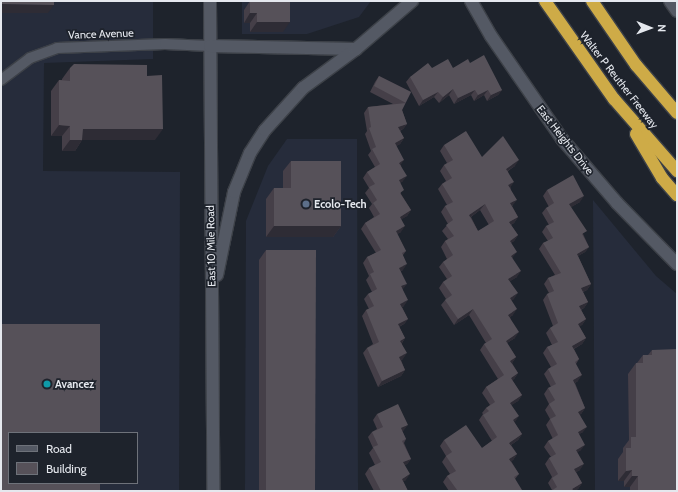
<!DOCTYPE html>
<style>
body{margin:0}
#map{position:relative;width:678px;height:492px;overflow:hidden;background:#1e232c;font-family:Cabin,sans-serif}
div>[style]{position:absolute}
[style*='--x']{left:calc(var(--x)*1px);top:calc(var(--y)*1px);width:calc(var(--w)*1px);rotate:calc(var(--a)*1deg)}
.built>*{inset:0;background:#262c3b}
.roads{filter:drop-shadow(1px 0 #3d4148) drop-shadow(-1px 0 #3d4148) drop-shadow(0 1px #3d4148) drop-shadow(0 -1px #3d4148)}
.street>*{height:10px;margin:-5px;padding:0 5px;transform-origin:5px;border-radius:5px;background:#545964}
.secondary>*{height:12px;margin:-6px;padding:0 6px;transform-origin:6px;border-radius:6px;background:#545964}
.highway>*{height:12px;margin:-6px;padding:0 6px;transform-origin:6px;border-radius:6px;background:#ceab47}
.wall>*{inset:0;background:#453f48}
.shaded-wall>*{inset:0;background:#2e2c35}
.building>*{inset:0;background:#565159}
.dots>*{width:11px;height:11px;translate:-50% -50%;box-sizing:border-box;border:2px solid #1e232c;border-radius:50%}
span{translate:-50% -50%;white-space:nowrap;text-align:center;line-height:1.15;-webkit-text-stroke:3.5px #1e232c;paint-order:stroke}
.street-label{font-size:11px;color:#e5e8ee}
.poi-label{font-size:11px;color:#e5e8ee;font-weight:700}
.left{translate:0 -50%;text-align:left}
.frame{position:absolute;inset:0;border:2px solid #e5e8ee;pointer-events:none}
.legend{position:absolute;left:8px;top:432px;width:130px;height:52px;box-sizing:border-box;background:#1e232c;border:1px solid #6e727a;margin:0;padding:5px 7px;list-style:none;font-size:12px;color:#e5e8ee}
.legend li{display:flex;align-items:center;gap:8px;height:20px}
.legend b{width:20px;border:1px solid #6e727a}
.north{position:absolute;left:630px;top:8px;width:40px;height:40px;-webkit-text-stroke:3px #1e232c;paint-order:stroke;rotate:91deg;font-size:11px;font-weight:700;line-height:16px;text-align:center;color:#e5e8ee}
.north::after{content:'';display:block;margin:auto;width:14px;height:18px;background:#e5e8ee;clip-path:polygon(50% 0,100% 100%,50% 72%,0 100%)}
</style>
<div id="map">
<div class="built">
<div style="clip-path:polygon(evenodd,1px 1px,153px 1px,153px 59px,44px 63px,43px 171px,180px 172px,179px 491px,1px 491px,1px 1px,9px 433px,137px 433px,137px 483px,9px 483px,9px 433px)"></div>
<div style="clip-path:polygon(242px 1px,371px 1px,359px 17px,307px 34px,242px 34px)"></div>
<div style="clip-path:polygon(287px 139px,357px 139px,358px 491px,245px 491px,246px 221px,268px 166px)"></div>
<div style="clip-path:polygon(593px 200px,656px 276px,677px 294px,677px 491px,595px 491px)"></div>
</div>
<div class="roads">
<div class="street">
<div style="--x:1;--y:80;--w:36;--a:-37"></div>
<div style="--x:30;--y:58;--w:29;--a:-20"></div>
<div style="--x:57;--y:48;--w:108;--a:-2.1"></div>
<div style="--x:165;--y:44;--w:45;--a:2.5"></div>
</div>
<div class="secondary">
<div style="--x:210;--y:1;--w:490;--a:89.6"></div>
<div style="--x:471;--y:1;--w:40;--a:60.3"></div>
<div style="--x:491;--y:36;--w:125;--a:55.4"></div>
<div style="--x:562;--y:139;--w:84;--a:49.3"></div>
<div style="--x:617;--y:203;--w:86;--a:45.5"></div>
<div style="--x:670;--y:1;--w:12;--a:55"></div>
<div style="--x:210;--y:46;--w:146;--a:1.2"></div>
<div style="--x:217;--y:275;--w:85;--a:-78.4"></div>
<div style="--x:234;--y:192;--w:42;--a:-67.7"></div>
<div style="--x:250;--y:153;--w:27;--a:-57"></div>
<div style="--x:265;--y:130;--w:57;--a:-47.9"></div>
<div style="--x:303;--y:88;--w:66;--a:-36.3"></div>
<div style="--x:356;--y:49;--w:74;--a:-40.6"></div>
</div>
<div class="highway">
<div style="--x:545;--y:1;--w:120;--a:54.9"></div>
<div style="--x:614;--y:99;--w:96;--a:48.8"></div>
<div style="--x:592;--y:1;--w:78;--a:55.5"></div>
<div style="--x:636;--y:65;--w:63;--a:49.5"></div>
<div style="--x:636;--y:134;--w:51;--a:59.4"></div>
<div style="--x:662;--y:178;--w:23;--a:49"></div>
</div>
</div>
<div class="wall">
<div style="clip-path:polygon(250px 1px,290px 1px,283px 32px,250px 32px,250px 23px,244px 23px,244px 10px)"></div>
<div style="clip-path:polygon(470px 63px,502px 90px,498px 95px,487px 101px,484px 95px,474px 101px,471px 95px,454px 104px,449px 95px,439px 103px,434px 97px,419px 106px,406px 82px,410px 77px,432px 68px,453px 68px)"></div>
<div style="clip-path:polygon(70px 68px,147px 76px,155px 140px,82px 140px,75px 151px,62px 151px,62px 136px,51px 136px,51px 91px,59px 80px,62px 80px,62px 79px)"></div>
<div style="clip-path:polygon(379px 76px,411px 92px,402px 110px,407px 124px,403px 129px,400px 131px,404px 138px,400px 144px,396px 146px,401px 165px,403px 181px,400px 183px,401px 194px,411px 210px,407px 216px,401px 219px,401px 232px,397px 234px,406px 251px,403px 255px,403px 270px,401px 271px,404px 306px,402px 307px,408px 319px,404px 324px,399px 327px,405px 338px,402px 343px,403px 359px,401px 360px,405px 370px,401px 376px,378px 387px,363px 353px,367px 348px,373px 344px,362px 316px,366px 310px,369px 309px,364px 299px,368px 294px,372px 292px,366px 280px,369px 276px,363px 263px,367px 257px,376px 253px,361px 229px,365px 223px,374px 217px,369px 208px,372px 204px,365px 193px,369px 188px,363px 178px,367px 172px,375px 167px,368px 155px,371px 151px,365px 134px,367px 131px,364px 113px,368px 107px,393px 104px,370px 92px,375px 82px)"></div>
<div style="clip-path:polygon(evenodd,444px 145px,482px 157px,515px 166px,508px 171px,513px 205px,512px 206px,518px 217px,514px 223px,511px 225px,518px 235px,514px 241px,511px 243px,513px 257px,512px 258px,517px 277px,510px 281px,514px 299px,511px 300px,513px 315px,510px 317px,515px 338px,507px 343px,516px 357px,512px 363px,518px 373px,514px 379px,512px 380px,522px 395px,518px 401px,511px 405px,514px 422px,522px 434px,518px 440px,511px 445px,517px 454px,513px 460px,511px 461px,519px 474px,515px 479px,521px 491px,449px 491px,443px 482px,447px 476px,450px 474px,442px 462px,446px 456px,440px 446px,444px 440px,482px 448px,492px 441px,479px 420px,483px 414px,482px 413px,486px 408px,490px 405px,482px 393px,486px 387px,498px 379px,480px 350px,484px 344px,486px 343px,469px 315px,454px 325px,441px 305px,446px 299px,439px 288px,443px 282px,447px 279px,439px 267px,443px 262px,447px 259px,441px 247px,445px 241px,448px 239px,442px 231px,448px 224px,441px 212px,445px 206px,447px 205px,438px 189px,442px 184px,446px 181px,440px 171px,444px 165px,447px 163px,440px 151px,444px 145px,480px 210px,489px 225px,478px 231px,471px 217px,480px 210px)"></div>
<div style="clip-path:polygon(291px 161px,341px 226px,333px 237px,266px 237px,266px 199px,274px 188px,283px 188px,283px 171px)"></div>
<div style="clip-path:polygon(547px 190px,580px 202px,571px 207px,584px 236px,589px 247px,585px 252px,578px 256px,591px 284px,587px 290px,583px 292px,588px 302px,584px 308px,581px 310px,586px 319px,582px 325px,579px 326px,586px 338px,582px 344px,574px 349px,579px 359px,576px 364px,578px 381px,575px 383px,585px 408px,581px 414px,580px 414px,583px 432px,579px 434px,581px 450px,577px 452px,580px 470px,576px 472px,582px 483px,578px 489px,574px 491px,552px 490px,548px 483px,552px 477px,545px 464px,549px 458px,551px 457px,544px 447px,548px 441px,553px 439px,546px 425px,550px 419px,545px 410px,549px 404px,544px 394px,548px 388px,551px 387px,544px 374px,548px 369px,551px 367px,543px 353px,547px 347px,552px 345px,546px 333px,550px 328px,553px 326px,543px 300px,547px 294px,549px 293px,544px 284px,548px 278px,555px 275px,539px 249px,543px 243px,548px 241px,542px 232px,546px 226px,549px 225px,542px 213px,546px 208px,549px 207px,543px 196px)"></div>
<div style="clip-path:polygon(266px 250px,315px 491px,259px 491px,259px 260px)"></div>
<div style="clip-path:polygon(652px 350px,677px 491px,630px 491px,630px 487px,624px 487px,624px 481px,618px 481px,618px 459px,623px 452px,623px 448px,629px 440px,628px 374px,636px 363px,637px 363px,643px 355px,648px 355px)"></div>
<div style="clip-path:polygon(377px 414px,404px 430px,402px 431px,406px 439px,404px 443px,411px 459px,407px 464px,405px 465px,406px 480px,403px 481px,408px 491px,374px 491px,365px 474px,369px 468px,375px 465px,369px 453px,373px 448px,368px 437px,372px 432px,377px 429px,373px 420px)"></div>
</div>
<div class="shaded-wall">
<div style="clip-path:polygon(1px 4px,54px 5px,48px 13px,1px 13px)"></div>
<div style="clip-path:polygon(250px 13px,257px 13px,250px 23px,244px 23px)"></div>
<div style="clip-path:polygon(257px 22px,290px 22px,283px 32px,250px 32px)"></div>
<div style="clip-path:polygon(453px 89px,449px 95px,439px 103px,443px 97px)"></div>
<div style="clip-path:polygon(475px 90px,471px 95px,454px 104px,458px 98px)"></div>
<div style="clip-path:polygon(488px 90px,484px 95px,474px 101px,478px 95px)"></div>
<div style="clip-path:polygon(502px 90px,498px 95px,487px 101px,491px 95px)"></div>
<div style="clip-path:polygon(438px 92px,434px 97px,419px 106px,423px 100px)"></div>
<div style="clip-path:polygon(407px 124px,403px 129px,394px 133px,398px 127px)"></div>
<div style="clip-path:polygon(59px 125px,70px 126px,62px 136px,51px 136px)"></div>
<div style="clip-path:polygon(83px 129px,163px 129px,155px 140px,75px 140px)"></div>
<div style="clip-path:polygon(404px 138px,400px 144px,391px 149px,395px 143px)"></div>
<div style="clip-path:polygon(70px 140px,82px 140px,75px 151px,62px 151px)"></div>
<div style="clip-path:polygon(404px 160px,400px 166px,399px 163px)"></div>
<div style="clip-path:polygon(519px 160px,515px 166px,502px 174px,506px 169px)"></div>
<div style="clip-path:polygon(407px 176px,403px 181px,395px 186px,399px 180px)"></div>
<div style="clip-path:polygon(514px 182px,510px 188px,508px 185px)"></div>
<div style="clip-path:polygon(584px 196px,580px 202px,566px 210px,569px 204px)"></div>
<div style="clip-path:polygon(517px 200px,513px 205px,506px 209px,510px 203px)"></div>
<div style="clip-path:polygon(485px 204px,480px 210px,465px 221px,469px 215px)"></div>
<div style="clip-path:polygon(411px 210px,407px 216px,396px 223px,400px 217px)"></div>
<div style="clip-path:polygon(518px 217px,514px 223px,505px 228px,509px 222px)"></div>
<div style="clip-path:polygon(274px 226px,341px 226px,333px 237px,266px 237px)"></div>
<div style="clip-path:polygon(405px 226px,401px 232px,392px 237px,396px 231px)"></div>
<div style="clip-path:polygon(518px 235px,514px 241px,506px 246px,510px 241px)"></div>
<div style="clip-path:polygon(589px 247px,585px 252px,573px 259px,577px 254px)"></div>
<div style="clip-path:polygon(517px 252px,513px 257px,507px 262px,511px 256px)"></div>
<div style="clip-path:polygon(407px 264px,403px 270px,395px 274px,399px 268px)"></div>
<div style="clip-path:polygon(521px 271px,517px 277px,504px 285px,508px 279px)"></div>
<div style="clip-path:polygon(407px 284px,403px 289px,401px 286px)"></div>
<div style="clip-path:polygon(591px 284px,587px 290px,577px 294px,581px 288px)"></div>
<div style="clip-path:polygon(518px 293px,514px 299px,506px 304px,510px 298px)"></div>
<div style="clip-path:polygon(408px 300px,404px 306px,396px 310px,400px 304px)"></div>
<div style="clip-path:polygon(588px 302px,584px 308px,575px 312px,579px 306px)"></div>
<div style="clip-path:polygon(473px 309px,469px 315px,454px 325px,458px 319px)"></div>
<div style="clip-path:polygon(517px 309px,513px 315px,504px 321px,508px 315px)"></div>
<div style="clip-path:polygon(408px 319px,404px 324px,394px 329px,398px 324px)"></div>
<div style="clip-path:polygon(586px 319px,582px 325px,574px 329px,578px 324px)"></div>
<div style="clip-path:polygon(519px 332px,515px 338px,502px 346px,506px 341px)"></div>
<div style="clip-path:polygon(405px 338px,401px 344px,400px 341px)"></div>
<div style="clip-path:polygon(586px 338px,582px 344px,568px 352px,572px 346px)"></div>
<div style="clip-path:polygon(407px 353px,403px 359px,395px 363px,399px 357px)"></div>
<div style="clip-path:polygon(516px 357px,512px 363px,506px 367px,510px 361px)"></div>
<div style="clip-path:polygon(405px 370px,401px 376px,378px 387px,382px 381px)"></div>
<div style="clip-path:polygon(518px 373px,514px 379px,507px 384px,511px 378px)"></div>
<div style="clip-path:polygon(582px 375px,578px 381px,570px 386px,573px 380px)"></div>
<div style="clip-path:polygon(522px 395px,518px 401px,506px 409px,510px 403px)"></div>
<div style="clip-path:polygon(585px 408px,581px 414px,574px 418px,578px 412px)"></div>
<div style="clip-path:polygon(519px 416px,515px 422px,513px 420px)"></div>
<div style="clip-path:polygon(408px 425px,404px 430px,397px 434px,401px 428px)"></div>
<div style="clip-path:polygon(587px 427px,583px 432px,574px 437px,578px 432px)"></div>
<div style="clip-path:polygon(522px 434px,518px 440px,505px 449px,509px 443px)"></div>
<div style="clip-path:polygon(585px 445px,581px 450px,572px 456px,576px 450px)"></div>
<div style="clip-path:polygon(517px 454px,513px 460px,505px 465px,509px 459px)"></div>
<div style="clip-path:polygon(411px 459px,407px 464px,399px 468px,403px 462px)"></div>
<div style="clip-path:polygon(584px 464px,580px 470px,570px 475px,574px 469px)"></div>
<div style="clip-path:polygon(632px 470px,624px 481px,618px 481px,626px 471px)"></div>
<div style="clip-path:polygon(410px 474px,406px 480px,398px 484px,402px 479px)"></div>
<div style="clip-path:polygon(632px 476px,638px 476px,630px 487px,624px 487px)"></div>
<div style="clip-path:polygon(582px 483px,578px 489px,574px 491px,572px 489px)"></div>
</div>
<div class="building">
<div style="clip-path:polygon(1px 1px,54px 1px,54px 5px,1px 4px)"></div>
<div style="clip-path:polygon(250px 1px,290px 1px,290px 22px,257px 22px,257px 13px,250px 13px)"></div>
<div style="clip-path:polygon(484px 55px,502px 90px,491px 95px,488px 90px,478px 95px,475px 90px,458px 98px,453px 89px,443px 97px,438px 92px,423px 100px,410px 77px,428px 63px,432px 68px,448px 59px,453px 68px,468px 59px,470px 63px)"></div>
<div style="clip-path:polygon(74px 64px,147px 65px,147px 76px,162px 75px,163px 129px,83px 129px,82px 140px,70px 140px,70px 126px,59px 125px,59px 80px,70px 81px,70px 68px)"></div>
<div style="clip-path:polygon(379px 76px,411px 92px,402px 110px,407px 124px,398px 127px,404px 138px,395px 143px,404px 160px,399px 163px,407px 176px,399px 180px,404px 190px,400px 193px,411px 210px,400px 217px,405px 226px,396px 231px,406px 251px,402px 253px,407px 264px,399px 268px,407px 284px,401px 286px,408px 300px,400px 304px,408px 319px,398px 324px,405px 338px,400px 341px,407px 353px,399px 357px,405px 370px,382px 381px,367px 348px,379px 342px,366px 310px,374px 306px,368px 294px,377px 289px,370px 274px,374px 272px,367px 257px,381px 250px,365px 223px,380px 214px,373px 203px,377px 200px,369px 187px,375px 184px,367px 172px,380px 164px,372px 149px,376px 147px,369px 128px,371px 127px,368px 107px,406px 103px,374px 86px)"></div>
<div style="clip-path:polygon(evenodd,466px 131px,482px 157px,503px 136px,519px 160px,506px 169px,514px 182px,508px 185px,517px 200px,510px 203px,518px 217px,509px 222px,518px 235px,510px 241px,517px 252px,511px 256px,521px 271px,508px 279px,518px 293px,510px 298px,517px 309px,508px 315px,519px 332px,506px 341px,516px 357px,510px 361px,518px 373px,511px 378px,522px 395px,510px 403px,519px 416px,513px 420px,522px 434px,509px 443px,517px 454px,509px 459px,519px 474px,514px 477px,522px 490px,520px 491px,456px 491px,457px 490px,447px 476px,456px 471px,446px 456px,452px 452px,444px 440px,466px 425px,482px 448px,497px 437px,483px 415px,489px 411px,486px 408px,495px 402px,486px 387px,504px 375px,484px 344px,492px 339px,473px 309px,458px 319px,445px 300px,452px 295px,443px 282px,452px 276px,443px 262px,453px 255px,445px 241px,454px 236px,446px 225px,453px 220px,445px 206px,453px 202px,442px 184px,452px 178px,444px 165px,453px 160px,444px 145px,466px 131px,485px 204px,494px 221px,478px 231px,469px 215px,485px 204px)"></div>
<div style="clip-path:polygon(291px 161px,341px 161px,341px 226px,274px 226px,274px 188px,291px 188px)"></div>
<div style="clip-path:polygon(573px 175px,584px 196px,569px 204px,587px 231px,582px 234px,589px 247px,577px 254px,591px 284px,581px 288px,588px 302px,579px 306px,586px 319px,578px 324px,586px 338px,572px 346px,579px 359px,575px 362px,582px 375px,573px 380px,585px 408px,578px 412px,587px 427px,578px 432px,585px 445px,576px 450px,584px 464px,574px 469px,582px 483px,572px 489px,574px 491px,551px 491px,557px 487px,552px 478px,558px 474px,549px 458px,556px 454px,548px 441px,558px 435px,550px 419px,556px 416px,549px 404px,555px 400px,548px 388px,556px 384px,548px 369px,557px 364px,547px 347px,558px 342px,550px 328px,558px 323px,547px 294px,554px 291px,548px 278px,561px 273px,543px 243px,553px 238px,546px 226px,554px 222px,546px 208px,554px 203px,547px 190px)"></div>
<div style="clip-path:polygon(266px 250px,316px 250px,315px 491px,266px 491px)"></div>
<div style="clip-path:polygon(1px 324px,100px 324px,100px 433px,9px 433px,9px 483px,100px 483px,100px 491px,1px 491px)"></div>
<div style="clip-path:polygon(677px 349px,677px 491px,638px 491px,638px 476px,632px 476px,632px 470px,626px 471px,626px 448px,631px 448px,631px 437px,636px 437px,636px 363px,643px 363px,643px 355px,652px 355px,652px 350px)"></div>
<div style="clip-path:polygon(398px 404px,408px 425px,401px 428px,406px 439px,402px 441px,411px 459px,403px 462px,410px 474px,402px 479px,408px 491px,381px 491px,369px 468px,381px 462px,373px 447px,378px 445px,372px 432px,383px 427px,377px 414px)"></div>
</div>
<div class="dots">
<div style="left:306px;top:204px;background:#5c6f8a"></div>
<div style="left:47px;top:384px;background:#0f9aa8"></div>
</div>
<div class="street-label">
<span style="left:101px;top:34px;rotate:-2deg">Vance Avenue</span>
<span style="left:619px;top:80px;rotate:52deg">Walter P Reuther Freeway</span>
<span style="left:565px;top:140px;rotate:52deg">East Heights Drive</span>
<span style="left:211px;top:246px;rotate:-91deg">East 10 Mile Road</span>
</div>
<div class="poi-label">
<span class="left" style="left:314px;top:204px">Ecolo-Tech</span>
<span class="left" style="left:55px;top:384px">Avancez</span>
</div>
<div class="frame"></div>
<ul class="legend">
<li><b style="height:5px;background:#545964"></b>Road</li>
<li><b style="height:11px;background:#565159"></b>Building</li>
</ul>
<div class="north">N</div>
</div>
